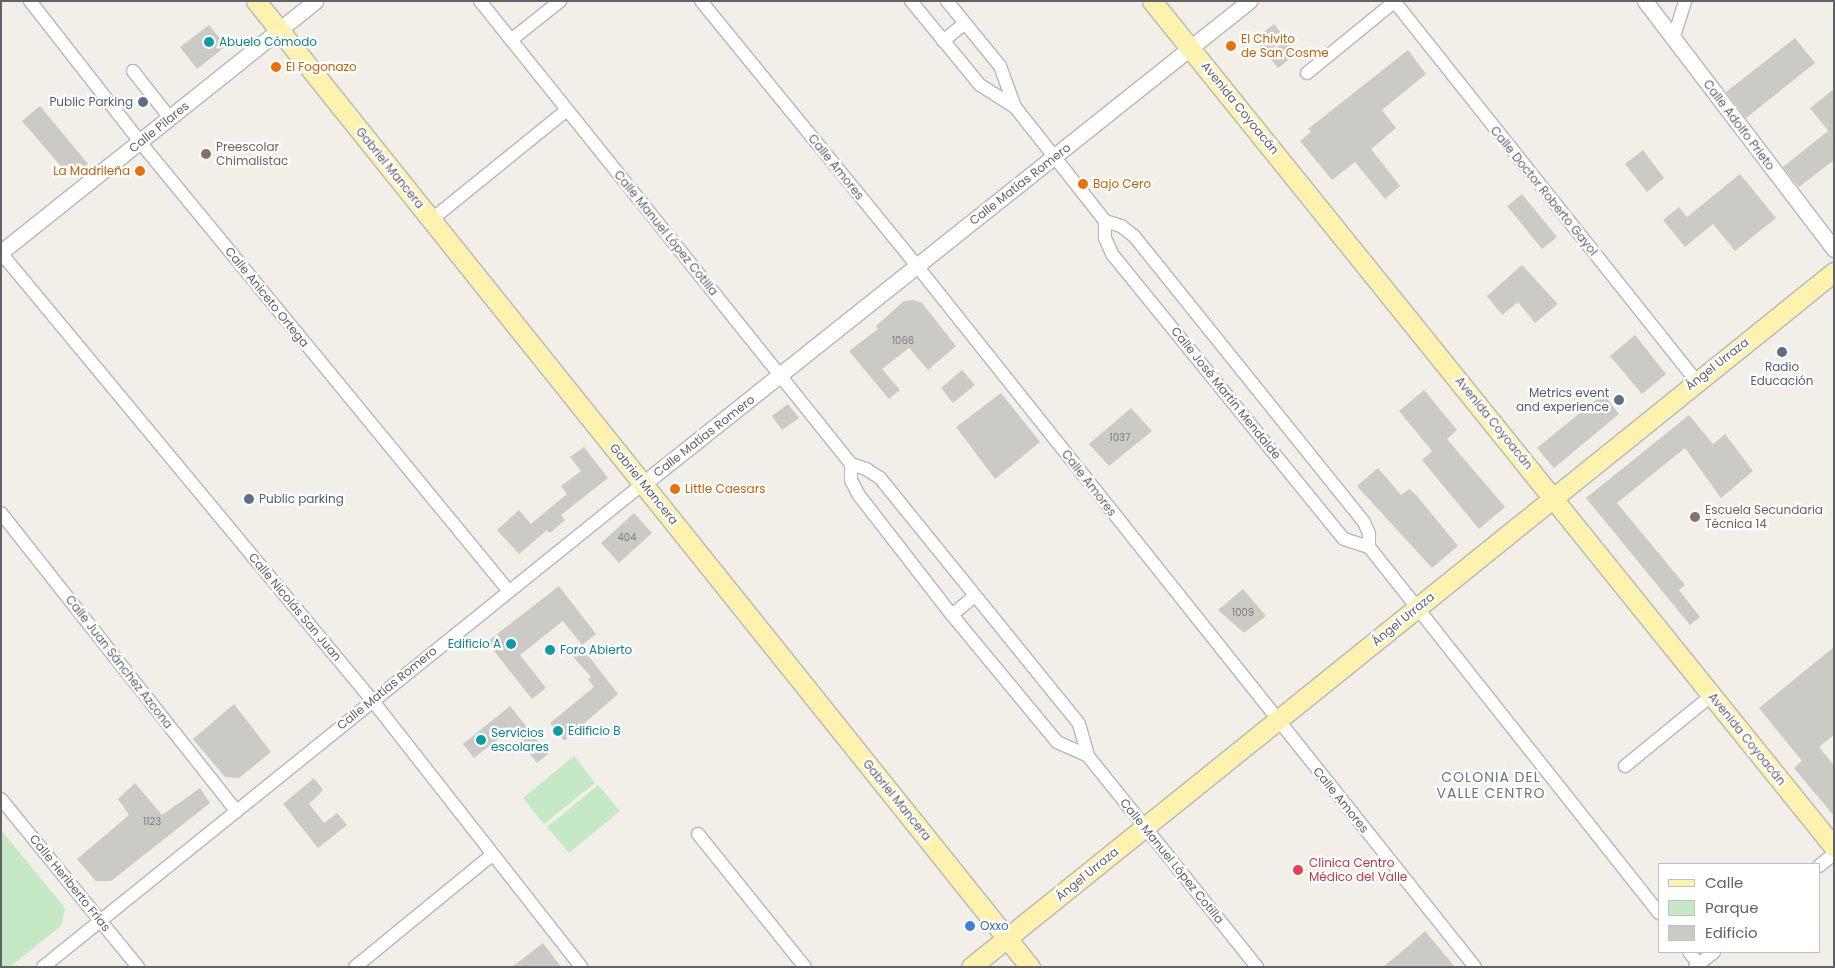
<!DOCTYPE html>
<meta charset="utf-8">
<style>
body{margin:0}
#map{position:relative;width:1835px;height:968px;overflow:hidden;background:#f1efe8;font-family:Poppins,sans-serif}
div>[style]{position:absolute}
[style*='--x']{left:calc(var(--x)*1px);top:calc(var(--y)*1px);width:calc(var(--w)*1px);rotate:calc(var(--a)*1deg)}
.green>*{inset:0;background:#c5e8c5}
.building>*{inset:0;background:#cccac5}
.roads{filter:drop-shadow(1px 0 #b5b8bc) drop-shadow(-1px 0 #b5b8bc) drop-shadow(0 1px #b5b8bc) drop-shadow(0 -1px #b5b8bc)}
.minor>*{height:12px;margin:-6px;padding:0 6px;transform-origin:6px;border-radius:6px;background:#fff}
.tertiary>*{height:15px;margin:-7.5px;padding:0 7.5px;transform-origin:7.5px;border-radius:7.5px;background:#fff}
.primary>*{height:19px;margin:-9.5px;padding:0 9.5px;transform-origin:9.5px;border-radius:9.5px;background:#fff2af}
.dots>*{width:14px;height:14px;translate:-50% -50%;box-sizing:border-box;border:2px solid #fff;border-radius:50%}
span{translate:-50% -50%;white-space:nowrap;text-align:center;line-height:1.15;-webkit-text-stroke:4.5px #fff;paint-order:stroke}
.number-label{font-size:10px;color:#7a7d7f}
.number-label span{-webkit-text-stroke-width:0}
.food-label{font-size:12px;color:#c56008}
.left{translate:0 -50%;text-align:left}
.right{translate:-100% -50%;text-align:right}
.culture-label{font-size:12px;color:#0d838f}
.service-label{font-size:12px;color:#4e5e75}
.street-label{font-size:12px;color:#5f6368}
.education-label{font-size:12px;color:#785e54}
.health-label{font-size:12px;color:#be3a42}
.shop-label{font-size:12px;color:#366cbe}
.neighbourhood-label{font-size:14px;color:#70757a;letter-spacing:1px}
.frame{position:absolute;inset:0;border:2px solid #5f6368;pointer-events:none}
.legend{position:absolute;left:1658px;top:863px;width:162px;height:90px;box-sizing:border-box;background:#fff;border:1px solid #bfc1c3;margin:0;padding:6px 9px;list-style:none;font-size:15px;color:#5f6368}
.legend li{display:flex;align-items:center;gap:10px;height:25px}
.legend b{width:25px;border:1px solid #bfc1c3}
</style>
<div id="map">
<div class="green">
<div style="clip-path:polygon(574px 756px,595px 783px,544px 824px,523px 798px)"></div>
<div style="clip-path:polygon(598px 785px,620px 811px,569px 853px,547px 827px)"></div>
<div style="clip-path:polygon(1px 830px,65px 908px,61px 926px,10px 967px,1px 967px)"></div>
</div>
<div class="building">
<div style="clip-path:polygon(1274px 24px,1297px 53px,1278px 68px,1255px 39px)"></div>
<div style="clip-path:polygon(209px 25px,226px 46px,197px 69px,180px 47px)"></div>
<div style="clip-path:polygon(1795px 38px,1815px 63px,1746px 118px,1726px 92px)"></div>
<div style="clip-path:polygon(1408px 50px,1426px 74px,1382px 110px,1396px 128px,1371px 149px,1400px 186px,1385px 199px,1355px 162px,1332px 180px,1300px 141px,1311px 132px,1308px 129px)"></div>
<div style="clip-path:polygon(1834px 89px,1834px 138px,1810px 108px)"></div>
<div style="clip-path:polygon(40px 106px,88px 164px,71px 178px,22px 121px)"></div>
<div style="clip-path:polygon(1828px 131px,1834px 138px,1834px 160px,1799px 187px,1783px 167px)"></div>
<div style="clip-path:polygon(1643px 150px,1664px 178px,1647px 192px,1625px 164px)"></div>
<div style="clip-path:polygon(1740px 174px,1776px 218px,1735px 251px,1713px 224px,1685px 247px,1663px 220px,1679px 207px,1687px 217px)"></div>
<div style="clip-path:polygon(1522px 194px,1557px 237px,1542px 249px,1507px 206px)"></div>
<div style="clip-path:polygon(1522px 265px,1558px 304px,1535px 323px,1518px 302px,1502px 315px,1487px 296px)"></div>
<div style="clip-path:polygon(914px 300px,922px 303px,956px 346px,928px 370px,909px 348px,882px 369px,900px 390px,889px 399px,849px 351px,878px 329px,876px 326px,904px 301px)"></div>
<div style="clip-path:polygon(1635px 335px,1666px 374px,1642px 394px,1610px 356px)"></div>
<div style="clip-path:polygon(962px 370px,975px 385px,953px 403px,941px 388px)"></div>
<div style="clip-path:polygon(1424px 390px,1457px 430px,1447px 439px,1505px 507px,1479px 529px,1422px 460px,1432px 451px,1399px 411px)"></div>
<div style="clip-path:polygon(1001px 393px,1040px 442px,995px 479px,956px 427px)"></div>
<div style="clip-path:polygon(1603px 394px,1619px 414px,1554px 468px,1537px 448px)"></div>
<div style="clip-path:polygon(788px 404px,799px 418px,782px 430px,772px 416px)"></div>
<div style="clip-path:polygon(1131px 408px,1152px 431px,1109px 466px,1089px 444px)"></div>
<div style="clip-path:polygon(1689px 415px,1713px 444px,1725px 434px,1753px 471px,1721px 498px,1685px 448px,1617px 503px,1685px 585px,1679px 590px,1700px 617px,1690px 625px,1586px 498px)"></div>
<div style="clip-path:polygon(584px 447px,608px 478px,561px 515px,565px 520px,550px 533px,547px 530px,519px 554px,497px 530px,519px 510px,531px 524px,567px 494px,561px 486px,581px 471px,570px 457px)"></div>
<div style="clip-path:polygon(1378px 468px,1401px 495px,1409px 489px,1416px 495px,1458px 546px,1432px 568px,1357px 486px)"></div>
<div style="clip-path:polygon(634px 513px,652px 533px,619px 563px,601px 543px)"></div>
<div style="clip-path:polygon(559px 586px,596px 634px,582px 645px,563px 621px,520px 655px,546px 688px,532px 699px,487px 642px)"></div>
<div style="clip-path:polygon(1243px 589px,1266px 616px,1244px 633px,1218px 610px)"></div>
<div style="clip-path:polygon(580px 645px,618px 694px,564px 741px,550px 723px,594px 687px,588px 679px,591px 677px,570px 653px)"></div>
<div style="clip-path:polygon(1834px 647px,1834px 735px,1819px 747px,1834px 765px,1834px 816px,1794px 768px,1802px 761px,1759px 708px)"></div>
<div style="clip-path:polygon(234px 704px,271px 752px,239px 778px,225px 777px,193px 739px)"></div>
<div style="clip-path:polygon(510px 706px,548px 754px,537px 763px,510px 730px,474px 758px,463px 744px)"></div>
<div style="clip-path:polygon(314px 778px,323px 790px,309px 804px,324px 823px,337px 813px,347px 825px,318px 848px,283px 804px)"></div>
<div style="clip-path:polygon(135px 783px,162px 815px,200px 788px,210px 803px,111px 881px,96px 881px,77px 859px,129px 815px,118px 799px)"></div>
<div style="clip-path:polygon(1425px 931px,1455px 967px,1383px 967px,1406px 948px)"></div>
<div style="clip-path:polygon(543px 943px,561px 967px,512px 967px)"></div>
</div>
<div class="roads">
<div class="minor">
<div style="--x:30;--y:1;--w:179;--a:52"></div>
<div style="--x:140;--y:142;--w:580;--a:50.6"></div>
<div style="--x:480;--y:1;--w:593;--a:51.29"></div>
<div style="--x:851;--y:464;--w:16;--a:90"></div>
<div style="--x:851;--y:480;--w:16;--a:63"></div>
<div style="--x:858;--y:494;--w:153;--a:52.2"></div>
<div style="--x:952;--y:615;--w:165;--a:50.4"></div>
<div style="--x:1057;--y:742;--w:34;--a:24"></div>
<div style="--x:701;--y:1;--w:342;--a:50.8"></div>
<div style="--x:917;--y:266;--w:896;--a:51.48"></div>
<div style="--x:911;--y:1;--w:109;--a:50.6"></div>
<div style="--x:980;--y:85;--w:41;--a:32.2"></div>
<div style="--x:947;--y:1;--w:84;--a:50.8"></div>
<div style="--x:1000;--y:66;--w:44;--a:69.9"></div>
<div style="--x:1015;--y:107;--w:145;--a:51.7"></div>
<div style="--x:1105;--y:221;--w:17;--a:17"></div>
<div style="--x:1121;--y:226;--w:16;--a:38"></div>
<div style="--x:1134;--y:236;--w:367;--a:51.2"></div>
<div style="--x:1364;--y:522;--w:13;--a:67"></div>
<div style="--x:1369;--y:534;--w:13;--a:90"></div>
<div style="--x:1394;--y:1;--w:484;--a:51.5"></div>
<div style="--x:1673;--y:39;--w:40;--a:-72"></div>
<div style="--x:511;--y:40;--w:63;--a:-38.5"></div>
<div style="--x:943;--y:41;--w:28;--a:-39"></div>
<div style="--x:133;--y:71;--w:60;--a:51.8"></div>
<div style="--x:1307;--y:73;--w:112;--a:-39.2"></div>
<div style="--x:431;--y:220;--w:175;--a:-39"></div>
<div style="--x:1105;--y:221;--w:17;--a:90"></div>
<div style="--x:1105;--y:238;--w:17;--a:66"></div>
<div style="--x:1112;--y:254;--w:367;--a:50.9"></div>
<div style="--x:1344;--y:539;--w:26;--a:18"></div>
<div style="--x:1369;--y:547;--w:467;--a:51.6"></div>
<div style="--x:1;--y:253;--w:581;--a:50.31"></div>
<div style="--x:372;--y:700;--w:339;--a:51.9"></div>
<div style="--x:851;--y:464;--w:16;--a:18"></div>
<div style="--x:866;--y:469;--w:17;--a:33"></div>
<div style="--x:880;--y:478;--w:316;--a:51"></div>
<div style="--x:1079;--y:724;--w:33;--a:74"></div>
<div style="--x:1088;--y:756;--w:270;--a:51.3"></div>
<div style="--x:1;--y:513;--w:380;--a:51.7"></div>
<div style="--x:952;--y:615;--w:30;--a:-40"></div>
<div style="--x:1625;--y:766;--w:112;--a:-39.2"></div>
<div style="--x:1;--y:799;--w:217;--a:50.8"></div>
<div style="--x:698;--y:834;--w:171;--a:51.2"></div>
<div style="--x:1819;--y:866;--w:19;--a:-39"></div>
<div style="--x:1689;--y:952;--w:19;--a:51"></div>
<div style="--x:43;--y:967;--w:772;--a:-38.85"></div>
<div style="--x:355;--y:967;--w:177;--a:-39.3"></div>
<div style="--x:1695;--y:967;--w:24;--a:-38"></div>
</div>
<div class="tertiary">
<div style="--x:1645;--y:1;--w:312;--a:52.7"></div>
<div style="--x:1;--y:252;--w:402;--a:-38.6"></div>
<div style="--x:644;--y:483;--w:774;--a:-38.54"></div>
</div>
<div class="primary">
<div style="--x:256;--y:1;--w:1238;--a:51.3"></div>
<div style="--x:1152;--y:1;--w:1087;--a:51.13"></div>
<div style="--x:971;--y:967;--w:1108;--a:-38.85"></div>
</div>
</div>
<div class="dots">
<div style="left:209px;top:42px;background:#0f9aa8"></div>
<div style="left:1231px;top:46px;background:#e8710a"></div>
<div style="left:276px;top:67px;background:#e8710a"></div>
<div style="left:143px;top:102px;background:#5c6f8a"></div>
<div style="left:206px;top:154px;background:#8d6e63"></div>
<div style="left:140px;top:171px;background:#e8710a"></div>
<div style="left:1083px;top:184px;background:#e8710a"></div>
<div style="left:1782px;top:352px;background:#5c6f8a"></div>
<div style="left:1619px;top:400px;background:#5c6f8a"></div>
<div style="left:675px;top:489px;background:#e8710a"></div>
<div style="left:249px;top:499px;background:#5c6f8a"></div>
<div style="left:1695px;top:517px;background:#8d6e63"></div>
<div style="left:511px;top:644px;background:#0f9aa8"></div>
<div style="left:550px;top:650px;background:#0f9aa8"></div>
<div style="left:558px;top:731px;background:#0f9aa8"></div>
<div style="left:481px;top:740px;background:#0f9aa8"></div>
<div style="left:1298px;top:870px;background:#e0444e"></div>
<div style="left:970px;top:926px;background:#3f7fe0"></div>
</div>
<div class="number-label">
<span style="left:903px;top:341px">1066</span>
<span style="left:1120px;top:438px">1037</span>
<span style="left:627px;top:538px">404</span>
<span style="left:1243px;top:613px">1009</span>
<span style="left:152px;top:822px">1123</span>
</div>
<div class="food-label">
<span class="left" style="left:1241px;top:46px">El Chivito<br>de San Cosme</span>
<span class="left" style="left:286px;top:67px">El Fogonazo</span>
<span class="right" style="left:130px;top:171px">La Madrileña</span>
<span class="left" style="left:1093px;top:184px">Bajo Cero</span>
<span class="left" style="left:685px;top:489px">Little Caesars</span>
</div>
<div class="culture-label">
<span class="left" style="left:219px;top:42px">Abuelo Cómodo</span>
<span class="right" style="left:501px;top:644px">Edificio A</span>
<span class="left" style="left:560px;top:650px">Foro Abierto</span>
<span class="left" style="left:568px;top:731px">Edificio B</span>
<span class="left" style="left:491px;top:740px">Servicios<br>escolares</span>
</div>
<div class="service-label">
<span class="right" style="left:133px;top:102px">Public Parking</span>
<span style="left:1782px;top:374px">Radio<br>Educación</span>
<span class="right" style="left:1609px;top:400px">Metrics event<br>and experience</span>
<span class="left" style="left:259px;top:499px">Public parking</span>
</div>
<div class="street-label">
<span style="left:1240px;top:108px;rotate:51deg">Avenida Coyoacán</span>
<span style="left:1739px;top:125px;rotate:53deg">Calle Adolfo Prieto</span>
<span style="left:159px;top:127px;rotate:-39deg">Calle Pilares</span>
<span style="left:836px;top:167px;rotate:51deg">Calle Amores</span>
<span style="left:390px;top:168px;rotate:51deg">Gabriel Mancera</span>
<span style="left:1020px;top:184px;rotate:-38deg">Calle Matías Romero</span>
<span style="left:1544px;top:191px;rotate:51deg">Calle Doctor Roberto Gayol</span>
<span style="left:666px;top:233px;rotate:51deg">Calle Manuel López Cotilla</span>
<span style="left:267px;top:297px;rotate:51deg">Calle Aniceto Ortega</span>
<span style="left:1717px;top:364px;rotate:-38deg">Ángel Urraza</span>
<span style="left:1226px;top:393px;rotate:51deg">Calle José Martín Mendalde</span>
<span style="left:1494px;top:423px;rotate:51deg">Avenida Coyoacán</span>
<span style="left:704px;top:436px;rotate:-38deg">Calle Matías Romero</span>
<span style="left:1089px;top:483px;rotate:52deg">Calle Amores</span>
<span style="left:644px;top:484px;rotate:51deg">Gabriel Mancera</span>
<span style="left:295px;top:607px;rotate:50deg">Calle Nicolás San Juan</span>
<span style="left:1403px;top:619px;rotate:-39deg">Ángel Urraza</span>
<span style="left:119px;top:662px;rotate:52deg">Calle Juan Sánchez Azcona</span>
<span style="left:387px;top:688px;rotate:-39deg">Calle Matías Romero</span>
<span style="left:1747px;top:739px;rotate:51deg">Avenida Coyoacán</span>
<span style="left:897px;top:800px;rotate:51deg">Gabriel Mancera</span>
<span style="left:1341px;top:800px;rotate:51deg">Calle Amores</span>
<span style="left:1172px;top:861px;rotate:51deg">Calle Manuel López Cotilla</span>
<span style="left:1087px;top:874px;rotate:-39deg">Ángel Urraza</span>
<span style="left:70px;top:883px;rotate:51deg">Calle Heriberto Frías</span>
</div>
<div class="education-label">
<span class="left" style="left:216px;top:154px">Preescolar<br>Chimalistac</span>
<span class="left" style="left:1705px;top:517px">Escuela Secundaria<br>Técnica 14</span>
</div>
<div class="health-label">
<span class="left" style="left:1309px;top:870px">Clinica Centro<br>Médico del Valle</span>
</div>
<div class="shop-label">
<span class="left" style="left:980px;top:926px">Oxxo</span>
</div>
<div class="neighbourhood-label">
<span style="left:1491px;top:785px">COLONIA DEL<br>VALLE CENTRO</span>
</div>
<div class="frame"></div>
<ul class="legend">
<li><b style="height:6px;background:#fff2af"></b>Calle</li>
<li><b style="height:14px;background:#c5e8c5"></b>Parque</li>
<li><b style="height:14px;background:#cccac5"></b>Edificio</li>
</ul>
</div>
